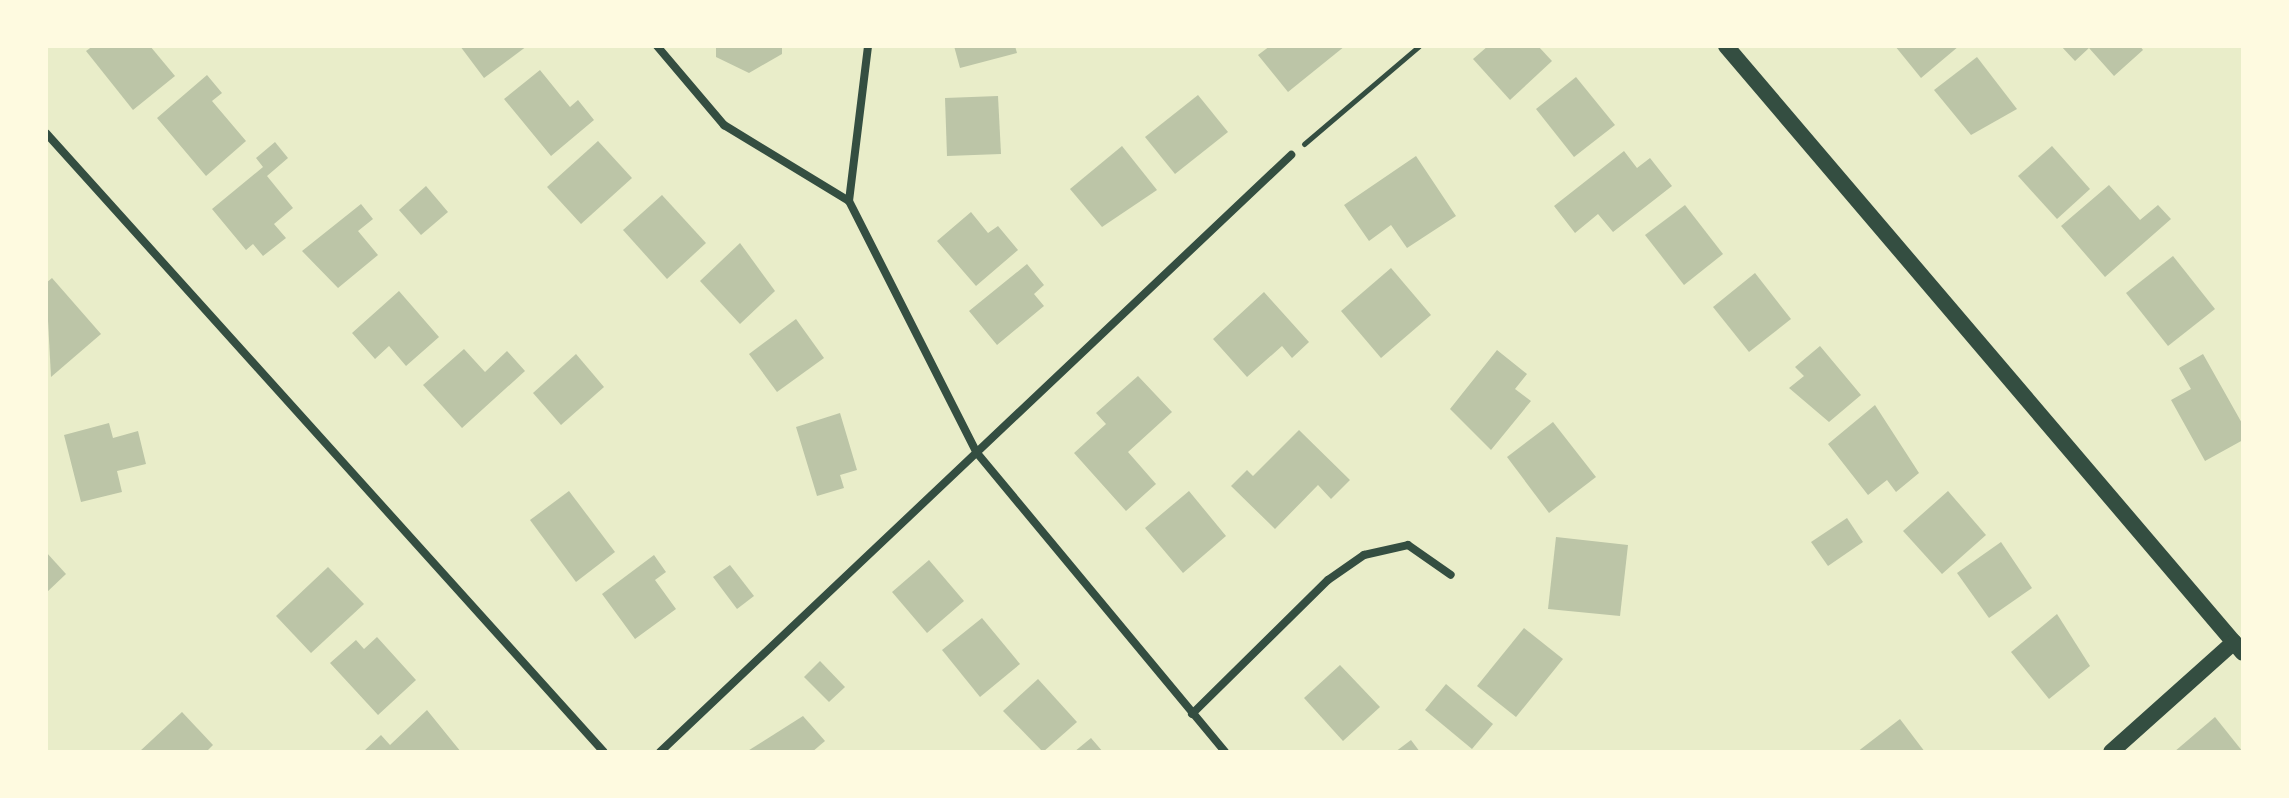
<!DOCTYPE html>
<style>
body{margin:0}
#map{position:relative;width:2289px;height:798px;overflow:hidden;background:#e9edc9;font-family:"Roboto Condensed",sans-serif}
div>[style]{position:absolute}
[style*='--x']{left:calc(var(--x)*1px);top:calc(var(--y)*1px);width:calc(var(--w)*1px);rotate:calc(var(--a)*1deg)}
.building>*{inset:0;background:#bcc5a7}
.path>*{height:5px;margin:-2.5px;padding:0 2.5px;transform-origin:2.5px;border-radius:2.5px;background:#344e41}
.minor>*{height:8px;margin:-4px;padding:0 4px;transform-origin:4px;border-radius:4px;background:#344e41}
.secondary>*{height:16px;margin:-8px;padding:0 8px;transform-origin:8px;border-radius:8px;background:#344e41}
span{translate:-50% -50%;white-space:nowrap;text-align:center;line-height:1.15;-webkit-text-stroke:6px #fefae0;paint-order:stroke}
.frame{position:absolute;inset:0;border:48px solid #fefae0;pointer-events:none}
</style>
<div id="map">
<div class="building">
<div style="clip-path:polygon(93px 46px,150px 46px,175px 76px,133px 110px,86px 51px)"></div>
<div style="clip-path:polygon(460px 46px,527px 46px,484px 78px)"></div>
<div style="clip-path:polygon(716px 46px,782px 46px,782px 54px,749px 73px,716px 57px)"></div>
<div style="clip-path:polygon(954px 46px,1015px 46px,1017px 53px,960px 68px)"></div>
<div style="clip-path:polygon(1270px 46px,1345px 46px,1288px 92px,1258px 55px)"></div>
<div style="clip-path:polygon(1488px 46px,1538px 46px,1552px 61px,1510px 100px,1473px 59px)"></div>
<div style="clip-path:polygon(1895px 46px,1959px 46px,1921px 78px)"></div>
<div style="clip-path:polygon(2061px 46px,2140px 46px,2143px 50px,2114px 76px,2089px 48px,2075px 61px)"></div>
<div style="clip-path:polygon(1977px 57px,2017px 109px,1971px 135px,1934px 90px)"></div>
<div style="clip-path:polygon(540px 70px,570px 107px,578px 100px,594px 120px,551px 156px,504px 99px)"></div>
<div style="clip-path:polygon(207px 75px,222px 93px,212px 101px,246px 141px,206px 176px,157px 118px)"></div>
<div style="clip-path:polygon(1576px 77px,1615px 125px,1574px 157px,1536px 109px)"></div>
<div style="clip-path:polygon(1198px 95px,1228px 132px,1175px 174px,1145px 137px)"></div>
<div style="clip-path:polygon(998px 96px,1001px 154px,947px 156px,945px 98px)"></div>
<div style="clip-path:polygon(598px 141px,632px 178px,581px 224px,547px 187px)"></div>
<div style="clip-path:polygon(275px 142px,288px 158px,267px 176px,293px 208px,274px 224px,286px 238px,263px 256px,253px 244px,246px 250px,212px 209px,263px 167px,256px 158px)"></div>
<div style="clip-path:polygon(1122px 146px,1157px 190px,1102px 227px,1070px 189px)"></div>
<div style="clip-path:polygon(2052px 146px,2090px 189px,2057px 219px,2018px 176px)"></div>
<div style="clip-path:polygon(1624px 151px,1637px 168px,1650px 158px,1672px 186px,1613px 232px,1598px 214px,1575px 233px,1554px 206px)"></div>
<div style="clip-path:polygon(1416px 156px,1456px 216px,1407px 248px,1391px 225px,1369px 241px,1344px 205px)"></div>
<div style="clip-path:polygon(2109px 185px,2140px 220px,2158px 205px,2171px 219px,2105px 277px,2061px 226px)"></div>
<div style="clip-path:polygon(426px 186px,448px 212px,421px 235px,399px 210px)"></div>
<div style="clip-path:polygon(662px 195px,706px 243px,667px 279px,623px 230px)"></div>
<div style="clip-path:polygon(361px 204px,373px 219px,358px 231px,378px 255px,338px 288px,302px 251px)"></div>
<div style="clip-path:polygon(1685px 205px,1723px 254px,1684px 285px,1645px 235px)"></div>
<div style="clip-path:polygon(971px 212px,988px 233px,998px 226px,1018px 250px,976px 286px,937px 241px)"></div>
<div style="clip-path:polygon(740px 243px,775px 291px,740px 324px,700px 281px)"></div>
<div style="clip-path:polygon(2173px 256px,2215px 309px,2168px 346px,2126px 293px)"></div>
<div style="clip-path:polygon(1027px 264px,1044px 285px,1034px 294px,1044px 306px,997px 345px,969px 311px)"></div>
<div style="clip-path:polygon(1391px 268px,1431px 315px,1381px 358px,1341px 311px)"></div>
<div style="clip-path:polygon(1755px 273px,1791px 319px,1749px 352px,1713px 307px)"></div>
<div style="clip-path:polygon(52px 278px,101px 334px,51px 377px,46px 283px)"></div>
<div style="clip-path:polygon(399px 291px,439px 337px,406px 366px,389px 346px,375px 359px,352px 333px)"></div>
<div style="clip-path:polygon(1264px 292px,1309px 342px,1292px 358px,1282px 346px,1247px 377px,1213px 339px)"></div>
<div style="clip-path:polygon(796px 319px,824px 358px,777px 392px,749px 354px)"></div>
<div style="clip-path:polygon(1820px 346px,1861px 395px,1829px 422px,1789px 388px,1804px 376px,1795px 367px)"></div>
<div style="clip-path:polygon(464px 349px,485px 372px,507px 351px,525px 371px,462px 428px,423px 385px)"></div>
<div style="clip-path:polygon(1497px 350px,1527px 374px,1515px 389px,1531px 401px,1491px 450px,1450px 409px)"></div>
<div style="clip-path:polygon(576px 354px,604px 387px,561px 425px,533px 393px)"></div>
<div style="clip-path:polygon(2203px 354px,2243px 425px,2243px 440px,2205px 461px,2171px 400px,2191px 389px,2179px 368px)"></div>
<div style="clip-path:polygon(1138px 376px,1172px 412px,1128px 452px,1156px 484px,1126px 511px,1074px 453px,1106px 424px,1096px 413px)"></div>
<div style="clip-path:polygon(1875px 405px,1919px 473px,1896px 492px,1887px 480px,1868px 495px,1828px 444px)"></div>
<div style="clip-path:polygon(840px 413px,857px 470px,840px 475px,844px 488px,817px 496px,796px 427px)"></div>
<div style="clip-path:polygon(1553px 422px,1596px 477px,1549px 513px,1507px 457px)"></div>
<div style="clip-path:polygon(109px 423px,113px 438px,138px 431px,146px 464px,117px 471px,122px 492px,81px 502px,64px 435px)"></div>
<div style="clip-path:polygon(1299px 430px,1350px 480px,1331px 499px,1318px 485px,1275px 529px,1231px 486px,1247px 470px,1253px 476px)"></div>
<div style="clip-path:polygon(569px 491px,615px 552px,576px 582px,530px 520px)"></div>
<div style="clip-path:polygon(1189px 491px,1226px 536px,1183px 573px,1145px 528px)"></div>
<div style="clip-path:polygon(1948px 491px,1986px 535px,1942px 574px,1903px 531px)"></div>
<div style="clip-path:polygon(1847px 518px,1863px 542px,1828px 566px,1811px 542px)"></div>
<div style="clip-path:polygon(1556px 537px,1628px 545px,1620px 616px,1548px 609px)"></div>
<div style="clip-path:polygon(2001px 542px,2032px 588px,1989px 618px,1957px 573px)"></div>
<div style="clip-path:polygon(46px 552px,66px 574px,46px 593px)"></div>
<div style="clip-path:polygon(654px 555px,666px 572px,655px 580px,676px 609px,635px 639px,602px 594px)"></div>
<div style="clip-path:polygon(929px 560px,964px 601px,927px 633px,892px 592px)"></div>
<div style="clip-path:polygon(730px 565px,754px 596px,737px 609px,713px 577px)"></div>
<div style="clip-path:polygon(328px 567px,364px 604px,311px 653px,276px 616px)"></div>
<div style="clip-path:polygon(2057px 614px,2090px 666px,2049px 699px,2011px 652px)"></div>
<div style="clip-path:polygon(982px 618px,1020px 664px,980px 697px,942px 650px)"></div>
<div style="clip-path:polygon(1524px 628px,1563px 659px,1516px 717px,1477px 686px)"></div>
<div style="clip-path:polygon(377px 637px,416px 680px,378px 715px,330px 663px,356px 640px,364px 649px)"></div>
<div style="clip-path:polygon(820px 661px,845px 687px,829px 702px,804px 677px)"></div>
<div style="clip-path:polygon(1340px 665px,1380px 707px,1343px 741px,1304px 698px)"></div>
<div style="clip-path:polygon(1038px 679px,1077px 722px,1043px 752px,1003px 711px)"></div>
<div style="clip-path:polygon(1446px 684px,1493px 724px,1472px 749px,1425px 710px)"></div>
<div style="clip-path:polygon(427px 710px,461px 752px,363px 752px,381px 735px,390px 745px)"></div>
<div style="clip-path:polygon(182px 712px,213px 745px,206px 752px,139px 752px)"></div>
<div style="clip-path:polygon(803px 716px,825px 741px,812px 752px,746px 752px)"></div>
<div style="clip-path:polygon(2215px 717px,2243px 752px,2174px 752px)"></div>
<div style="clip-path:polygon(1900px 719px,1925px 752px,1857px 752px)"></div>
<div style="clip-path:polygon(1091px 738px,1103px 752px,1074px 752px)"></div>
<div style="clip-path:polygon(1411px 740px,1420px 752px,1395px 752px)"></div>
</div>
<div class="path">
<div style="--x:1304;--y:144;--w:151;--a:-40.4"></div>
</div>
<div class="minor">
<div style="--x:657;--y:46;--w:104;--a:49.7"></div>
<div style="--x:724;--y:125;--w:146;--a:31.3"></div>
<div style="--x:849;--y:201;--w:283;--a:63.1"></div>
<div style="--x:977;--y:453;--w:388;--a:50.3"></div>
<div style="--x:46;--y:133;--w:833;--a:47.97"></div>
<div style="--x:849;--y:201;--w:156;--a:-83"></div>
<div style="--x:1192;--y:714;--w:191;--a:-44.6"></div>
<div style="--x:1328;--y:580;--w:44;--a:-34.8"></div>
<div style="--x:1364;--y:555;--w:45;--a:-12.8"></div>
<div style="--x:1408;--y:545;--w:52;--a:34.9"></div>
<div style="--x:660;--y:752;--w:869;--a:-43.41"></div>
</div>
<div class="secondary">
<div style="--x:1726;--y:46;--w:797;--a:49.58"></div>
<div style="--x:2111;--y:752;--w:165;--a:-41.8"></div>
</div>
<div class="frame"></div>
</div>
